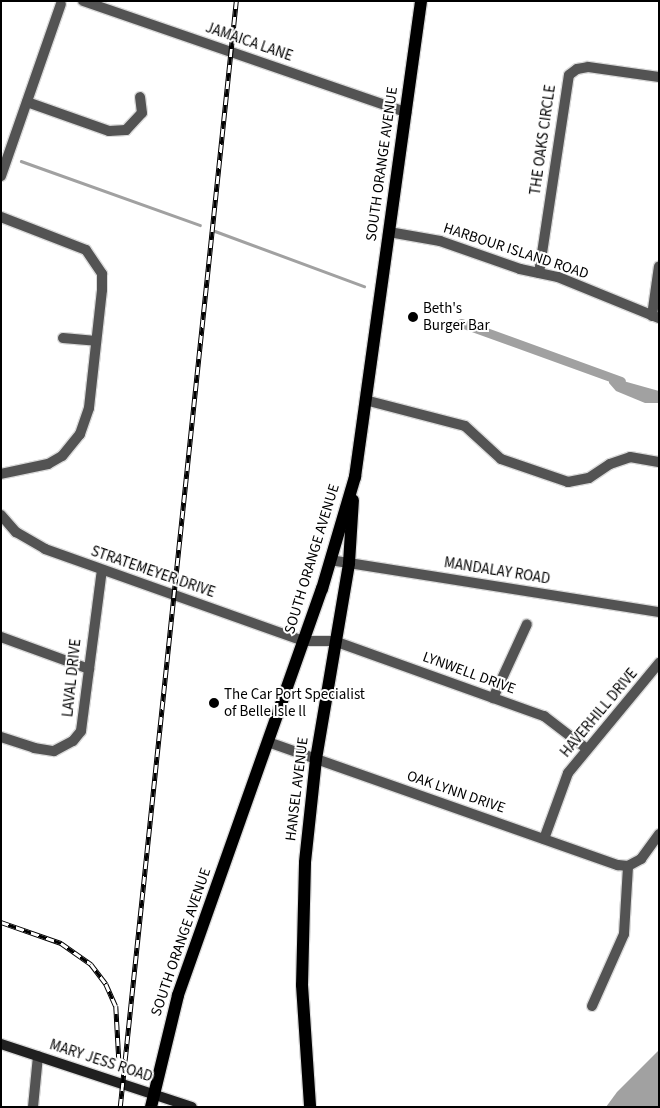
<!DOCTYPE html>
<style>
body{margin:0}
#map{position:relative;width:660px;height:1108px;overflow:hidden;background:#fff;font-family:"Source Sans 3",sans-serif}
div>[style]{position:absolute}
[style*='--x']{left:calc(var(--x)*1px);top:calc(var(--y)*1px);width:calc(var(--w)*1px);rotate:calc(var(--a)*1deg)}
.water>*{inset:0;background:#a1a1a1}
.stream>*{height:2.5px;margin:-1.25px;padding:0 1.25px;transform-origin:1.25px;border-radius:1.25px;background:#a1a1a1}
.canal>*{height:9px;margin:-4.5px;padding:0 4.5px;transform-origin:4.5px;border-radius:4.5px;background:#a1a1a1}
.roads{filter:drop-shadow(1px 0 #dbdbdb) drop-shadow(-1px 0 #dbdbdb) drop-shadow(0 1px #dbdbdb) drop-shadow(0 -1px #dbdbdb)}
.street>*{height:10px;margin:-5px;padding:0 5px;transform-origin:5px;border-radius:5px;background:#535353}
.secondary>*{height:10px;margin:-5px;padding:0 5px;transform-origin:5px;border-radius:5px;background:#202020}
.primary>*{height:12px;margin:-6px;padding:0 6px;transform-origin:6px;border-radius:6px;background:#000}
.rail>*{height:4.5px;margin-top:-2.25px;transform-origin:0;background:repeating-linear-gradient(90deg,#fff 0 8px,#000 0 16px);box-sizing:border-box;border-block:1px solid #000}
.dots>*{width:14px;height:14px;translate:-50% -50%;box-sizing:border-box;border:2px solid #fff;border-radius:50%}
span{translate:-50% -50%;white-space:nowrap;text-align:center;line-height:1.15;-webkit-text-stroke:4px #fff;paint-order:stroke}
.street-label{font-size:15px;color:#000}
.poi-label{font-size:15px;color:#000}
.left{translate:0 -50%;text-align:left}
.frame{position:absolute;inset:0;border:2px solid #000;pointer-events:none}
</style>
<div id="map">
<div class="water">
<div style="clip-path:polygon(609px 377px,659px 391px,659px 403px,645px 403px,616px 391px,609px 383px)"></div>
<div style="clip-path:polygon(659px 1050px,659px 1107px,606px 1107px,617px 1092px)"></div>
</div>
<div class="stream">
<div style="--x:21;--y:161;--w:190;--a:19.7"></div>
<div style="--x:215;--y:231;--w:159;--a:20.3"></div>
</div>
<div class="canal">
<div style="--x:461;--y:323;--w:170;--a:19.9"></div>
</div>
<div class="roads">
<div class="street">
<div style="--x:83;--y:1;--w:342;--a:19"></div>
<div style="--x:27;--y:102;--w:87;--a:19.5"></div>
<div style="--x:109;--y:131;--w:17;--a:-3"></div>
<div style="--x:126;--y:130;--w:23;--a:-47"></div>
<div style="--x:142;--y:113;--w:16;--a:-97"></div>
<div style="--x:1;--y:176;--w:182;--a:-70.8"></div>
<div style="--x:1;--y:217;--w:91;--a:21.2"></div>
<div style="--x:86;--y:250;--w:29;--a:56"></div>
<div style="--x:102;--y:274;--w:16;--a:90"></div>
<div style="--x:102;--y:290;--w:119;--a:96.3"></div>
<div style="--x:89;--y:408;--w:28;--a:109"></div>
<div style="--x:80;--y:434;--w:28;--a:129"></div>
<div style="--x:62;--y:456;--w:16;--a:150"></div>
<div style="--x:48;--y:464;--w:48;--a:168"></div>
<div style="--x:389;--y:232;--w:52;--a:10"></div>
<div style="--x:440;--y:241;--w:85;--a:19.3"></div>
<div style="--x:520;--y:269;--w:39;--a:12"></div>
<div style="--x:558;--y:277;--w:109;--a:22.1"></div>
<div style="--x:539;--y:273;--w:200;--a:-81.4"></div>
<div style="--x:569;--y:75;--w:10;--a:-37"></div>
<div style="--x:577;--y:69;--w:11;--a:-10"></div>
<div style="--x:588;--y:67;--w:72;--a:8"></div>
<div style="--x:652;--y:316;--w:50;--a:-82"></div>
<div style="--x:63;--y:338;--w:33;--a:5"></div>
<div style="--x:365;--y:400;--w:103;--a:14.6"></div>
<div style="--x:465;--y:426;--w:49;--a:42.5"></div>
<div style="--x:501;--y:459;--w:71;--a:18.9"></div>
<div style="--x:568;--y:482;--w:21;--a:-11"></div>
<div style="--x:589;--y:478;--w:25;--a:-34"></div>
<div style="--x:610;--y:464;--w:21;--a:-19"></div>
<div style="--x:630;--y:457;--w:29;--a:10"></div>
<div style="--x:1;--y:515;--w:23;--a:49"></div>
<div style="--x:16;--y:532;--w:34;--a:30"></div>
<div style="--x:45;--y:549;--w:274;--a:19.6"></div>
<div style="--x:303;--y:641;--w:31;--a:0"></div>
<div style="--x:334;--y:641;--w:223;--a:19.7"></div>
<div style="--x:544;--y:716;--w:54;--a:37.5"></div>
<div style="--x:330;--y:560;--w:333;--a:9"></div>
<div style="--x:1;--y:637;--w:94;--a:20"></div>
<div style="--x:493;--y:698;--w:81;--a:-65.3"></div>
<div style="--x:1;--y:737;--w:35;--a:18"></div>
<div style="--x:34;--y:748;--w:20;--a:9"></div>
<div style="--x:54;--y:751;--w:21;--a:-28"></div>
<div style="--x:73;--y:741;--w:13;--a:-51"></div>
<div style="--x:81;--y:731;--w:162;--a:-82.6"></div>
<div style="--x:268;--y:742;--w:371;--a:19.4"></div>
<div style="--x:618;--y:865;--w:10;--a:6"></div>
<div style="--x:628;--y:866;--w:15;--a:-28"></div>
<div style="--x:641;--y:859;--w:31;--a:-54"></div>
<div style="--x:544;--y:839;--w:70;--a:-70"></div>
<div style="--x:568;--y:773;--w:143;--a:-50.4"></div>
<div style="--x:592;--y:1006;--w:79;--a:-66"></div>
<div style="--x:624;--y:934;--w:68;--a:-86.6"></div>
<div style="--x:33;--y:1107;--w:51;--a:-84.4"></div>
</div>
<div class="secondary">
<div style="--x:1;--y:1044;--w:201;--a:18.3"></div>
</div>
<div class="primary">
<div style="--x:305;--y:862;--w:104;--a:-83.9"></div>
<div style="--x:316;--y:759;--w:199;--a:-80.4"></div>
<div style="--x:349;--y:563;--w:63;--a:-86.4"></div>
<div style="--x:305;--y:863;--w:122;--a:91.4"></div>
<div style="--x:302;--y:985;--w:122;--a:86.2"></div>
<div style="--x:151;--y:1107;--w:115;--a:-76.4"></div>
<div style="--x:178;--y:995;--w:431;--a:-70.5"></div>
<div style="--x:322;--y:589;--w:117;--a:-73.6"></div>
<div style="--x:355;--y:477;--w:481;--a:-82.1"></div>
</div>
</div>
<div class="rail">
<div style="--x:1;--y:922;--w:64;--a:19.3"></div>
<div style="--x:61;--y:943;--w:37;--a:35"></div>
<div style="--x:91;--y:964;--w:25;--a:53"></div>
<div style="--x:106;--y:984;--w:24;--a:66"></div>
<div style="--x:116;--y:1006;--w:53;--a:86.8"></div>
<div style="--x:120;--y:1107;--w:1112;--a:-84.01"></div>
</div>
<div class="dots">
<div style="left:413px;top:317px;background:#000"></div>
<div style="left:214px;top:703px;background:#000"></div>
</div>
<div class="street-label">
<span style="left:249px;top:42px;rotate:19deg">JAMAICA LANE</span>
<span style="left:543px;top:140px;rotate:-82deg">THE OAKS CIRCLE</span>
<span style="left:382px;top:164px;rotate:-82deg">SOUTH ORANGE AVENUE</span>
<span style="left:516px;top:251px;rotate:18deg">HARBOUR ISLAND ROAD</span>
<span style="left:312px;top:559px;rotate:-73deg">SOUTH ORANGE AVENUE</span>
<span style="left:497px;top:571px;rotate:9deg">MANDALAY ROAD</span>
<span style="left:153px;top:572px;rotate:19deg">STRATEMEYER DRIVE</span>
<span style="left:469px;top:673px;rotate:20deg">LYNWELL DRIVE</span>
<span style="left:72px;top:678px;rotate:-84deg">LAVAL DRIVE</span>
<span style="left:599px;top:713px;rotate:-50deg">HAVERHILL DRIVE</span>
<span style="left:297px;top:789px;rotate:-83deg">HANSEL AVENUE</span>
<span style="left:456px;top:792px;rotate:19deg">OAK LYNN DRIVE</span>
<span style="left:181px;top:942px;rotate:-71deg">SOUTH ORANGE AVENUE</span>
<span style="left:101px;top:1061px;rotate:18deg">MARY JESS ROAD</span>
</div>
<div class="poi-label">
<span class="left" style="left:423px;top:317px">Beth's<br>Burger Bar</span>
<span class="left" style="left:224px;top:703px">The Car Port Specialist<br>of Belle Isle ll</span>
</div>
<div class="frame"></div>
</div>
